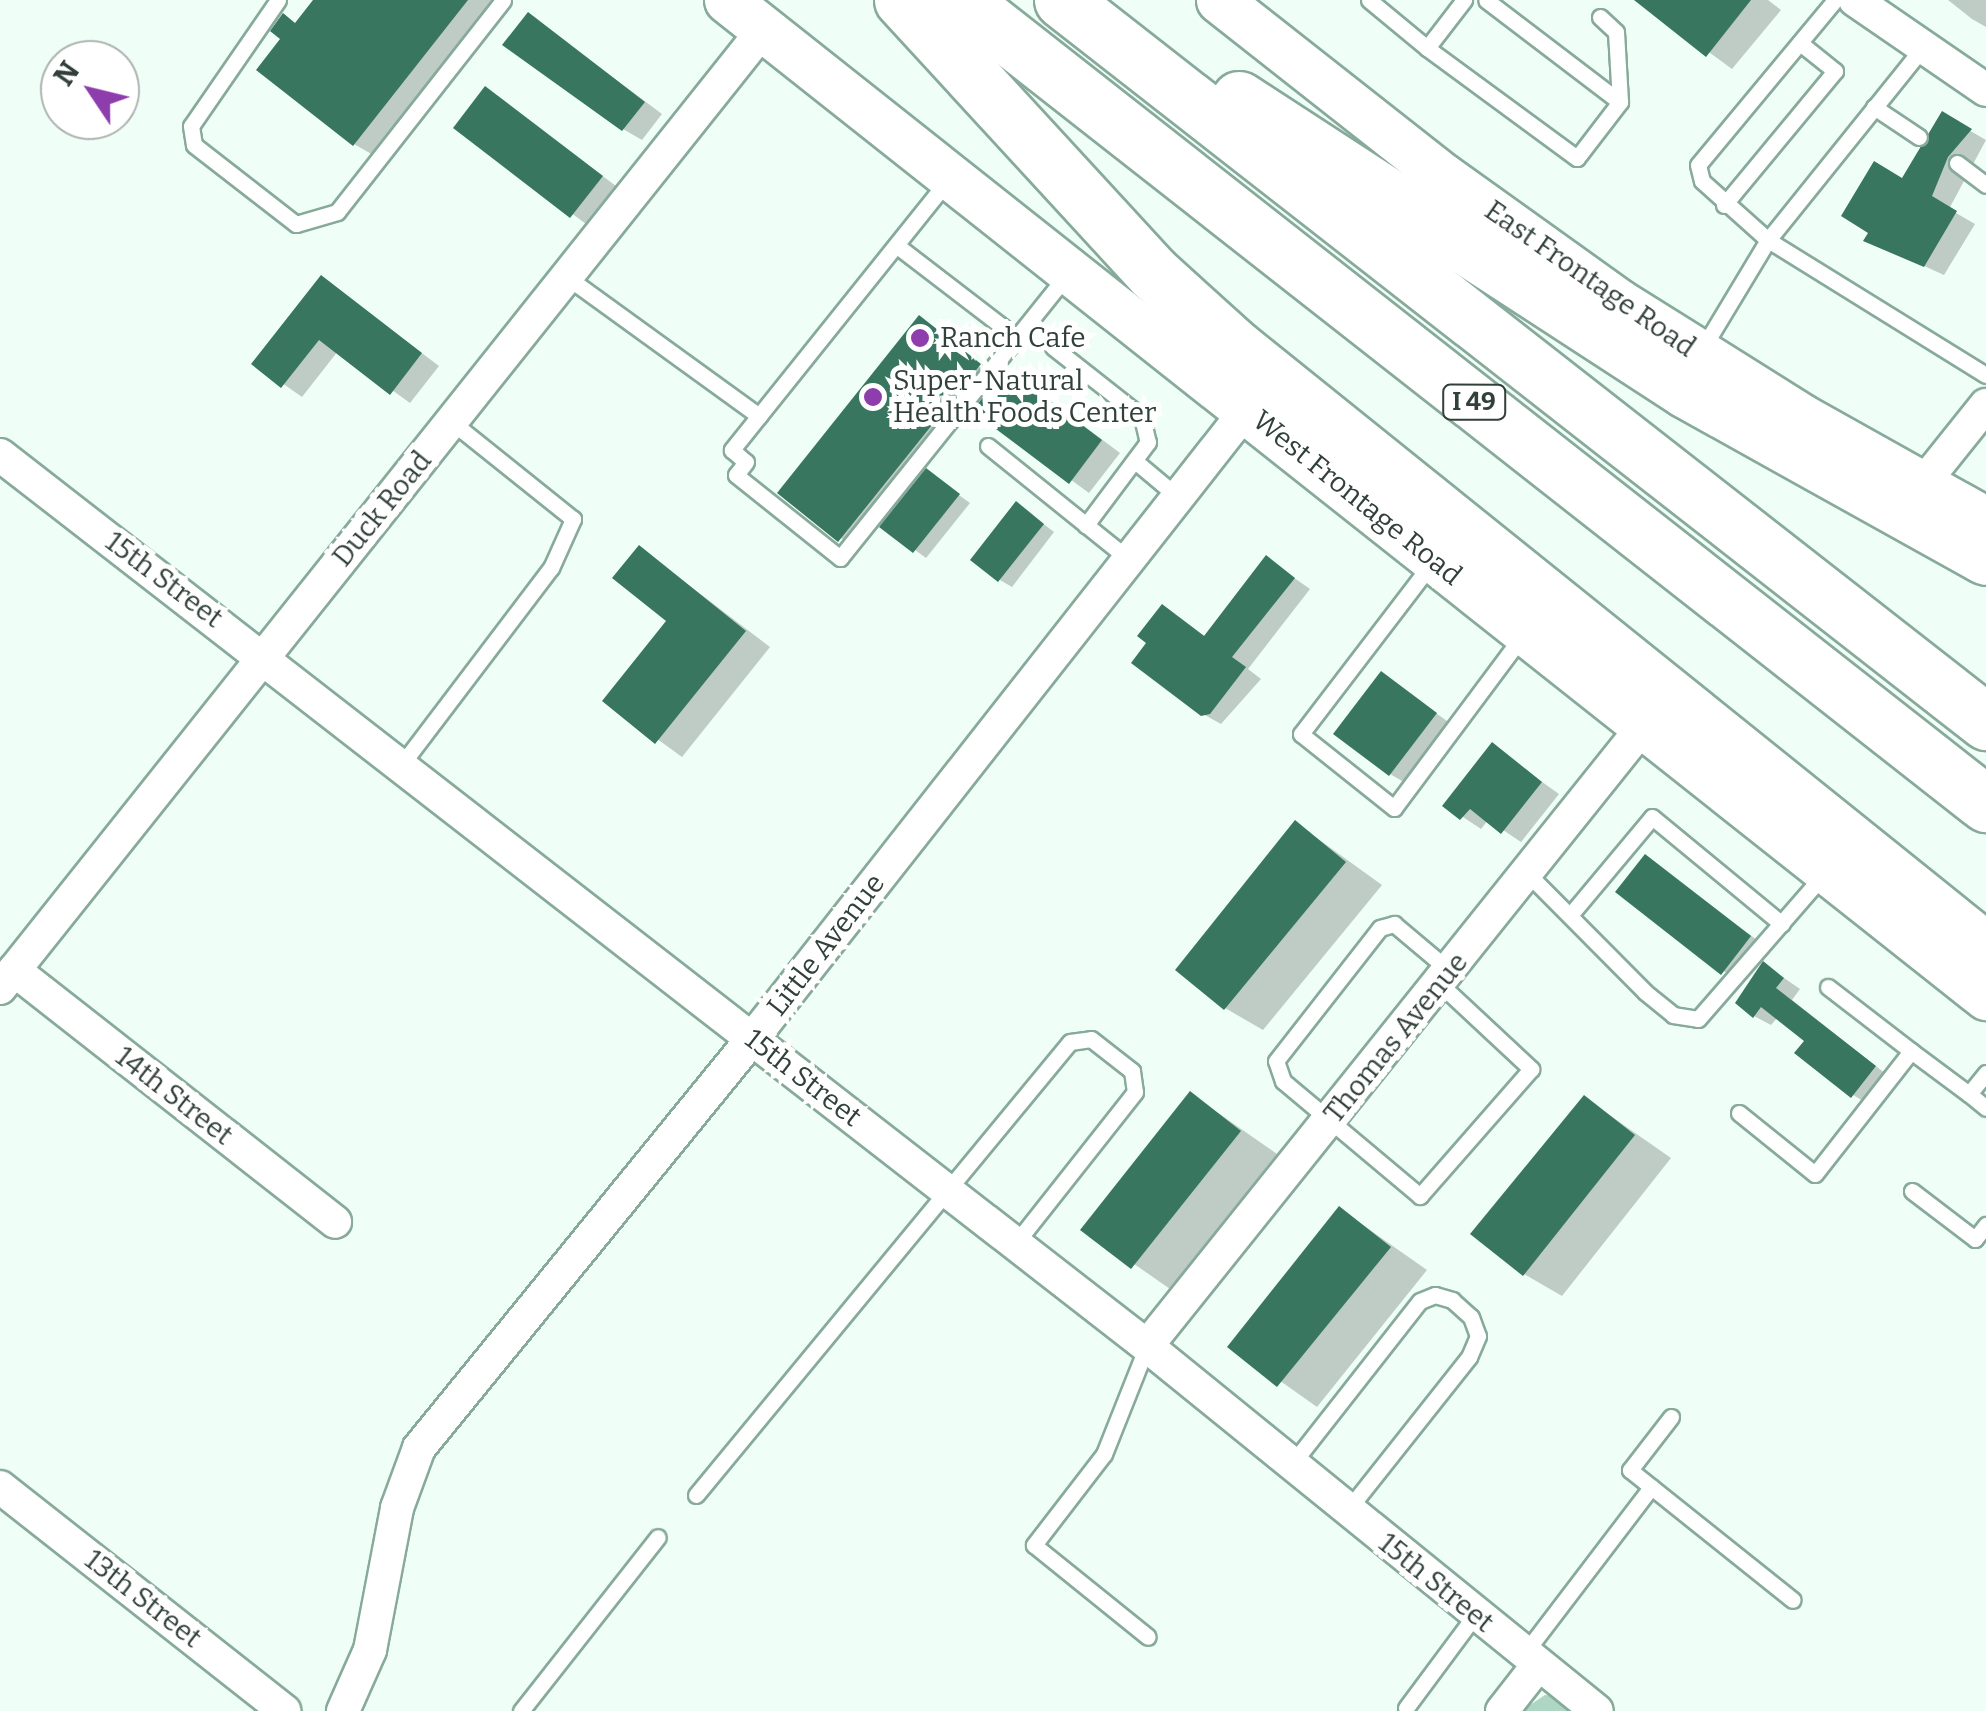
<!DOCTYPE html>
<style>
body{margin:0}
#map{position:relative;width:1986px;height:1711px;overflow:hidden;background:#effef7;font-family:Bitter,serif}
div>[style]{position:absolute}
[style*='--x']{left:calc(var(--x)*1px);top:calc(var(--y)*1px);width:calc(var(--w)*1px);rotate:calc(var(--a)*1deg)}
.green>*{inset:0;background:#afd6c5}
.shadow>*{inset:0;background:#0003}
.building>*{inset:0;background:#387660}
.roads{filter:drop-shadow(2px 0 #87aa9b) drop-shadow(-2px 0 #87aa9b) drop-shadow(0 2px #87aa9b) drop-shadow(0 -2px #87aa9b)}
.lane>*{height:15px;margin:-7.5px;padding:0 7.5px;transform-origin:7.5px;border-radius:7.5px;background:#fff}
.street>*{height:32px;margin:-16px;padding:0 16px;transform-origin:16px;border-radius:16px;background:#fff}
.secondary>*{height:45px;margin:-22.5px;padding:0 22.5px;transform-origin:22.5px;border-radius:22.5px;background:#fff}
.highway>*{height:55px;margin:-27.5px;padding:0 27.5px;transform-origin:27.5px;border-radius:27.5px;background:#fff}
.dots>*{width:28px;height:28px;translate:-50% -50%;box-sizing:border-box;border:5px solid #fff;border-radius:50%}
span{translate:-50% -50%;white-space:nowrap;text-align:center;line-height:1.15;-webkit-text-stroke:10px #fff;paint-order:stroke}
.shield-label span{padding:2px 8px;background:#fff;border:2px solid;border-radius:8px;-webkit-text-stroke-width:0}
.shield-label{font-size:25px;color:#32403a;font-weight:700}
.street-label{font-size:28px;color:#32403a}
.poi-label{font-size:28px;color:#32403a}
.left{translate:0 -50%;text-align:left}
.north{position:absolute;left:40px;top:40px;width:100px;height:100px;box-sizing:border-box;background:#fff;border:2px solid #adb3b0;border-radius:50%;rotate:305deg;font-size:28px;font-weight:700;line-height:40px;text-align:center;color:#32403a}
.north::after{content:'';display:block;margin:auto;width:35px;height:45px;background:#8e3dac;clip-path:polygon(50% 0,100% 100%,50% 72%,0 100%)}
</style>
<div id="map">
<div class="green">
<div style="clip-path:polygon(1545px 1695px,1556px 1696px,1575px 1711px,1521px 1711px)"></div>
</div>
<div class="shadow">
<div style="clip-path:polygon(316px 0,505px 0,380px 159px,354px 144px,284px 39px)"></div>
<div style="clip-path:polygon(1638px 0,1768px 0,1781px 10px,1732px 69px)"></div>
<div style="clip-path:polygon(1948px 0,1986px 0,1986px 27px,1972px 19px)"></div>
<div style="clip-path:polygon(529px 15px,662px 114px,642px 140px,623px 129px)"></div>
<div style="clip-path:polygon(486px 89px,620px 189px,590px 227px,456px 127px)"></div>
<div style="clip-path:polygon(1943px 115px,1986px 140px,1949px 209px,1975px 224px,1944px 275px,1867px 240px)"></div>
<div style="clip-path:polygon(322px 278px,439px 366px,410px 403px,338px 351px,302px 397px,255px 364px)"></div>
<div style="clip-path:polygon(920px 318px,996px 380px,1016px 391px,1022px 383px,1041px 394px,1120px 453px,1089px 493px,973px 408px,924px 470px,970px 503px,926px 558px,880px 524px,858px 551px,781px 493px)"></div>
<div style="clip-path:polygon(1028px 512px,1054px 532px,1012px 587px,1000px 580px)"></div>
<div style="clip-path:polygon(640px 548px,770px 647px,682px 757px,605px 701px,669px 621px)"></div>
<div style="clip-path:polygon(1267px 559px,1310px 589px,1248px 669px,1261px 679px,1221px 724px,1203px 714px,1149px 642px,1179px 617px,1206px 637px)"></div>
<div style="clip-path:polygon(1381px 674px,1454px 726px,1409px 785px,1390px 774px)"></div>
<div style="clip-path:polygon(1492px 746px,1559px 794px,1521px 842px,1488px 820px,1481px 829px,1445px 805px)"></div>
<div style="clip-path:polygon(1296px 823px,1382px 885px,1263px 1030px,1225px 1008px)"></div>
<div style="clip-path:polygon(1646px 857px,1769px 949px,1741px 984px,1618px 892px)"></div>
<div style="clip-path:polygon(1764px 964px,1800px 989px,1792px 1000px,1891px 1078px,1870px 1105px,1853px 1095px,1808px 1040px,1778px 1017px,1771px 1025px,1754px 1016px)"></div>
<div style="clip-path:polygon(1191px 1094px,1277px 1154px,1170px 1289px,1084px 1229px)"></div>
<div style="clip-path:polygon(1585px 1098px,1671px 1158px,1562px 1296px,1524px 1274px)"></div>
<div style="clip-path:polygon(1340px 1209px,1427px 1270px,1317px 1407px,1231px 1346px)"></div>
</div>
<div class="building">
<div style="clip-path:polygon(313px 0,468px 0,353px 146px,256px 70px,280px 39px,270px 31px,283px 13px,295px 23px)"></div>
<div style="clip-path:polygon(1634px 0,1751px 0,1706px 57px)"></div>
<div style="clip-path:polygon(528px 12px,645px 102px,622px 131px,502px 45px)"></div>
<div style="clip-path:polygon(485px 86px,603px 176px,570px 218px,453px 128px)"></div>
<div style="clip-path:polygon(1942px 111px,1972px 129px,1948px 157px,1932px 196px,1957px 211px,1924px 267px,1863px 241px,1868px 233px,1841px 216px,1874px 161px,1902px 178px)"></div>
<div style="clip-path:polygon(321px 275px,422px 353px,390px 395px,319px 340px,281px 388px,251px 364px)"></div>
<div style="clip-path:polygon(919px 315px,981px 364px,838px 542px,777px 493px)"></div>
<div style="clip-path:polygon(999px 378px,1013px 390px,1021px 379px,1102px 440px,1069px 484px,972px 411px)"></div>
<div style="clip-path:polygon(926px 468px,960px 494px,913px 553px,879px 527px)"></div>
<div style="clip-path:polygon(1016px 501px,1044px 524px,998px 582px,970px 560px)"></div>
<div style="clip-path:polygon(639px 545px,746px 631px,655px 744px,602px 701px,666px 621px,612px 578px)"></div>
<div style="clip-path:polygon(1266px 555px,1295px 578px,1232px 657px,1246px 667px,1210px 714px,1201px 716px,1131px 663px,1146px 643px,1137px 636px,1162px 604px,1204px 636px)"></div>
<div style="clip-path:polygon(1381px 671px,1437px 713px,1389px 776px,1333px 734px)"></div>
<div style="clip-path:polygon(1492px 742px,1542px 782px,1501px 834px,1470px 809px,1460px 820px,1442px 806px)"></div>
<div style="clip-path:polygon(1295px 820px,1346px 862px,1224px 1010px,1175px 970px)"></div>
<div style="clip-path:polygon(1645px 854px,1751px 936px,1721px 975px,1615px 892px)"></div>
<div style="clip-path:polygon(1763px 961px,1784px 978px,1776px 988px,1876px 1066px,1851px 1098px,1794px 1053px,1804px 1041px,1761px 1007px,1753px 1018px,1735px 1003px)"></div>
<div style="clip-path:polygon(1190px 1091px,1241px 1131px,1131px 1269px,1080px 1230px)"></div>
<div style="clip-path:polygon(1584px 1095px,1635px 1135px,1523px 1276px,1470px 1234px)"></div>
<div style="clip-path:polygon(1339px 1206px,1391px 1247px,1277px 1387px,1227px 1347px)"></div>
</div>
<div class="roads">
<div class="lane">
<div style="--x:278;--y:0;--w:153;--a:124.6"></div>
<div style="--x:191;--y:126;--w:19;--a:81"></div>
<div style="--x:194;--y:145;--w:129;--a:37.8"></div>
<div style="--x:296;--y:224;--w:43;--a:-16.3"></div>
<div style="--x:337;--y:212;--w:269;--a:-51.9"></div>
<div style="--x:1369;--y:0;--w:75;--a:39.6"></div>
<div style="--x:1427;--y:48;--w:61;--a:-52.4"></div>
<div style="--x:1835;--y:0;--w:214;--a:129.7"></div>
<div style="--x:1698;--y:165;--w:16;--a:76"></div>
<div style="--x:1702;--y:181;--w:89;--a:41.8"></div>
<div style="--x:1768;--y:240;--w:256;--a:31.8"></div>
<div style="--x:1600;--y:17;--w:22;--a:43"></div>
<div style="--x:1616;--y:32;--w:70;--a:86.7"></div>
<div style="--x:1427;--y:48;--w:186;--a:36.3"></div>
<div style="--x:1577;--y:158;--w:71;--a:-52.5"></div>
<div style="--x:1620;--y:102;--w:168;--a:-142.7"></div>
<div style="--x:1874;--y:107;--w:54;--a:33.7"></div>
<div style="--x:1957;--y:163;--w:36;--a:37"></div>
<div style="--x:948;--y:180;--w:346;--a:128.7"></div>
<div style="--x:732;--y:450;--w:18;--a:41"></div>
<div style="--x:746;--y:462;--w:16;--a:128"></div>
<div style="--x:736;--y:475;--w:133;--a:38.6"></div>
<div style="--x:840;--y:558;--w:363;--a:-51.3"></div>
<div style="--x:1724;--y:205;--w:174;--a:-50.4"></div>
<div style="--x:1835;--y:71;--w:45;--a:-141.3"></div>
<div style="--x:896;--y:245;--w:153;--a:37.5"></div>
<div style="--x:567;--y:277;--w:237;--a:35.9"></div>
<div style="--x:1053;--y:347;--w:113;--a:38.2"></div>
<div style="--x:1142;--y:417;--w:26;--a:77"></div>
<div style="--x:1148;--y:442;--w:104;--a:126.8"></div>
<div style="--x:1701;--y:351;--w:130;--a:-58.9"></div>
<div style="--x:1768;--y:240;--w:248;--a:-51.2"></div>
<div style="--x:988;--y:446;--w:182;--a:38.8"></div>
<div style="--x:1135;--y:461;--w:56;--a:39.9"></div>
<div style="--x:1431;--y:564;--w:214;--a:127.4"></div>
<div style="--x:1301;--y:734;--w:119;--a:38.5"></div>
<div style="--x:1394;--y:808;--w:214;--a:-53.3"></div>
<div style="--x:402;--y:764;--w:246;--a:-52.8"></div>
<div style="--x:551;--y:568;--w:54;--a:-65.8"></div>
<div style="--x:573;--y:519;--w:155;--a:-141.3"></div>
<div style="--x:1528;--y:874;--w:166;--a:45.2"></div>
<div style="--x:1645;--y:992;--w:36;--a:39"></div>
<div style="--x:1673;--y:1015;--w:25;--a:9"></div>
<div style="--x:1698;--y:1019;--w:191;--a:-49"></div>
<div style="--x:1571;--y:914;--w:126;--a:-50.1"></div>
<div style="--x:1652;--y:817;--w:168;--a:39.5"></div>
<div style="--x:1440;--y:984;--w:125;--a:43"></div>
<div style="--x:1531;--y:1069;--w:169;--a:131.2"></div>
<div style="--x:1420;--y:1196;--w:179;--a:-140"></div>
<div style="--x:1283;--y:1081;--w:21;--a:-109"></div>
<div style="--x:1276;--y:1061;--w:169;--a:-52"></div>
<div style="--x:1380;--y:928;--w:15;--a:-16"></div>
<div style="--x:1394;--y:924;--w:73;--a:40"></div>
<div style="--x:1828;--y:987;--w:105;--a:37.6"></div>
<div style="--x:1969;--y:1094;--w:22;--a:39"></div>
<div style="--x:1739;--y:1113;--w:97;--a:38.8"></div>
<div style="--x:1815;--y:1174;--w:156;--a:-52"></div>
<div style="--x:1911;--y:1051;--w:72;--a:36.6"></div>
<div style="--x:1969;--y:1094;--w:27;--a:-51"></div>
<div style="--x:1912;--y:1191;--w:79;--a:37.3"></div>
<div style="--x:1975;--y:1239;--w:18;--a:-52"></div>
<div style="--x:1147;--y:1346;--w:116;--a:111.7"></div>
<div style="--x:1104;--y:1454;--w:115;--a:127.6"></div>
<div style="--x:1034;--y:1545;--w:146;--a:38.9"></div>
<div style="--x:1671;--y:1417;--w:67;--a:127.7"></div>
<div style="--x:1630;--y:1470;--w:208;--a:38.6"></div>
<div style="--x:1292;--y:1464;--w:207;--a:-51.9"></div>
<div style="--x:1420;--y:1301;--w:16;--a:-22"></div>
<div style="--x:1435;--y:1295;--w:18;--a:16"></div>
<div style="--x:1452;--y:1300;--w:25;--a:42"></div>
<div style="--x:1471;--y:1317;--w:20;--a:70"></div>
<div style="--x:1478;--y:1336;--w:23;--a:113"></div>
<div style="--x:1469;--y:1357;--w:196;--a:128.4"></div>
<div style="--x:696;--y:1495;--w:587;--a:-50.46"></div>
<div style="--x:1070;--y:1042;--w:21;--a:-8"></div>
<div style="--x:1091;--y:1039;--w:52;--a:38"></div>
<div style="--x:1132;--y:1071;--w:21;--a:82"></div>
<div style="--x:1135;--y:1092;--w:194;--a:128.3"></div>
<div style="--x:1524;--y:1654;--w:210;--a:-52.7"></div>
<div style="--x:1406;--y:1708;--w:116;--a:-53.4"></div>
<div style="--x:521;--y:1711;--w:221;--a:-51.8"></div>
</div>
<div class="street">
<div style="--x:1855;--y:0;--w:159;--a:34.5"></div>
<div style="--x:0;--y:455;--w:1452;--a:37.84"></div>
<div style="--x:1147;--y:1346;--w:579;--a:39.05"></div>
<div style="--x:1921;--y:486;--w:104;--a:-51.3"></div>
<div style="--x:14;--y:970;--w:408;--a:38.1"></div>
<div style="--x:0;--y:988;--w:1226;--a:-51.46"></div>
<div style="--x:1147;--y:1346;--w:792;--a:-51.31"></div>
<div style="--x:0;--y:1487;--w:362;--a:38.2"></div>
<div style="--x:343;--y:1711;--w:67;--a:-66.1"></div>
<div style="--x:370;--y:1650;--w:145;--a:-79.2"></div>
<div style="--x:397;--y:1508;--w:64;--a:-69.9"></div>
<div style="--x:419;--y:1448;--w:527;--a:-50.85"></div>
<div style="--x:752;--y:1039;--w:801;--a:-51.84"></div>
<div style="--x:1502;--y:1711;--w:58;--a:-52"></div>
</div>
<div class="secondary">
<div style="--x:727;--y:0;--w:1606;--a:38.38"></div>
<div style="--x:1219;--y:0;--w:285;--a:38.2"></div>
<div style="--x:1443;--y:176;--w:216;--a:35.6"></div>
<div style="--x:1619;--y:302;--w:216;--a:32.1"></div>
<div style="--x:1802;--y:417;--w:211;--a:29.2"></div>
</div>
<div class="highway">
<div style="--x:902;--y:0;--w:371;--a:47.4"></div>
<div style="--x:1153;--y:273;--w:112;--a:42.1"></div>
<div style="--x:1236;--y:348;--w:962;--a:38.8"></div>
<div style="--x:961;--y:0;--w:1303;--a:38.11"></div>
<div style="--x:1062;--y:0;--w:1173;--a:38"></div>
<div style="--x:1239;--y:99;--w:533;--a:33.06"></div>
<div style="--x:1686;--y:390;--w:343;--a:29.1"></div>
</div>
</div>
<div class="dots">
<div style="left:920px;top:338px;background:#8e3dac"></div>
<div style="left:873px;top:397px;background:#8e3dac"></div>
</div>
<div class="shield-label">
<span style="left:1474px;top:402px">I 49</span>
</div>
<div class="street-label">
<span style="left:1590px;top:279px;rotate:35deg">East Frontage Road</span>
<span style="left:1357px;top:498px;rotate:39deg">West Frontage Road</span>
<span style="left:382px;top:509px;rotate:-51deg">Duck Road</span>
<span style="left:164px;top:580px;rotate:37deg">15th Street</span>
<span style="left:826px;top:945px;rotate:-52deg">Little Avenue</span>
<span style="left:1396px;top:1038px;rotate:-51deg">Thomas Avenue</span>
<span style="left:803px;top:1078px;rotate:38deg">15th Street</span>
<span style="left:174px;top:1096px;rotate:38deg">14th Street</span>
<span style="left:1436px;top:1583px;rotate:39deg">15th Street</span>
<span style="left:143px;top:1599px;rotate:38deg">13th Street</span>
</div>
<div class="poi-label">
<span class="left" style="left:940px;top:338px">Ranch Cafe</span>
<span class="left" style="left:893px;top:397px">Super-Natural<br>Health Foods Center</span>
</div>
<div class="north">N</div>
</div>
